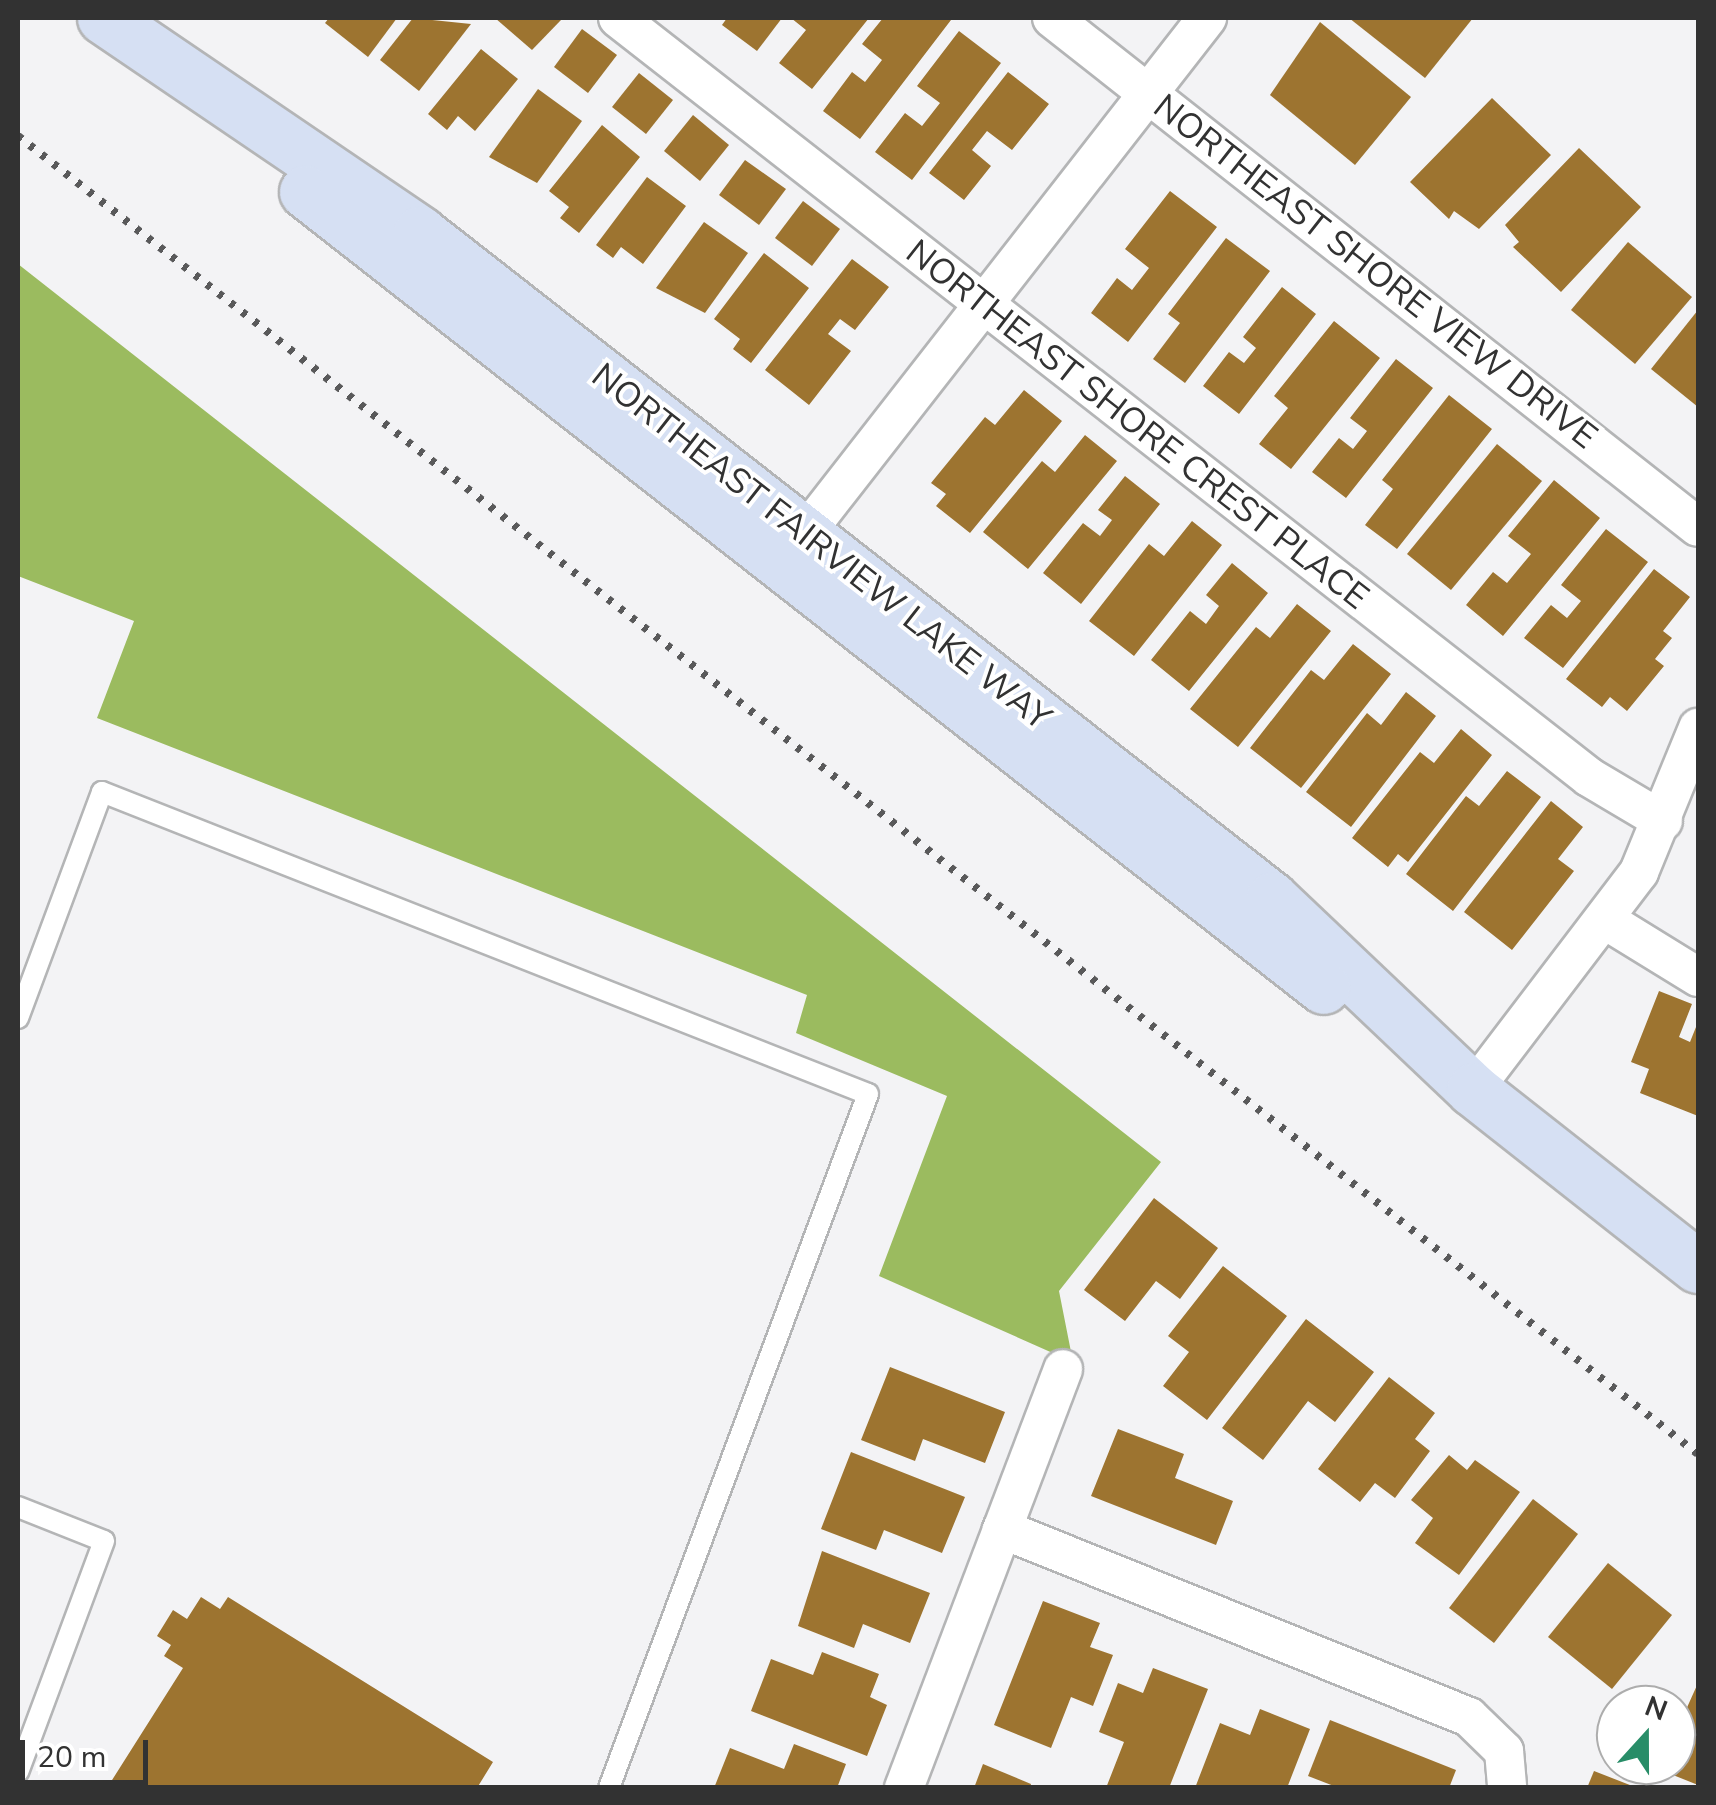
<!DOCTYPE html>
<style>
body{margin:0}
#map{position:relative;width:1716px;height:1805px;overflow:hidden;background:#f3f3f5;font-family:"Nunito Sans",sans-serif}
div>[style]{position:absolute}
[style*='--x']{left:calc(var(--x)*1px);top:calc(var(--y)*1px);width:calc(var(--w)*1px);rotate:calc(var(--a)*1deg)}
.forest>*{inset:0;background:#9bbb5f}
.building>*{inset:0;background:#9d7430}
.roads{filter:drop-shadow(2px 0 #b4b5b6) drop-shadow(-2px 0 #b4b5b6) drop-shadow(0 2px #b4b5b6) drop-shadow(0 -2px #b4b5b6)}
.lane>*{height:20px;margin:-10px;padding:0 10px;transform-origin:10px;border-radius:10px;background:#fff}
.street>*{height:38px;margin:-19px;padding:0 19px;transform-origin:19px;border-radius:19px;background:#fff}
.secondary>*{height:52px;margin:-26px;padding:0 26px;transform-origin:26px;border-radius:26px;background:#d6e0f3}
.rail>*{height:8px;margin-top:-4px;transform-origin:0;background:repeating-linear-gradient(90deg,#59595a 0 5px,transparent 0 15px)}
span{translate:-50% -50%;white-space:nowrap;text-align:center;line-height:1.15;-webkit-text-stroke:8px #fff;paint-order:stroke}
.street-label{font-size:35px;color:#323232}
.frame{position:absolute;inset:0;border:20px solid #323232;pointer-events:none}
.north{position:absolute;left:1596px;top:1685px;width:100px;height:100px;box-sizing:border-box;background:#fff;border:2px solid #adadad;border-radius:50%;rotate:21deg;font-size:28px;font-weight:700;line-height:40px;text-align:center;color:#323232}
.north::after{content:'';display:block;margin:auto;width:35px;height:45px;background:#288d68;clip-path:polygon(50% 0,100% 100%,50% 72%,0 100%)}
.scale{position:absolute;left:20px;top:1740px;width:128px;height:45px;box-sizing:border-box;border:5px solid #323232;border-top:0;padding-left:12px;font-size:30px;line-height:35px;white-space:nowrap;color:#323232;-webkit-text-stroke:8px #fff;paint-order:stroke}
</style>
<div id="map">
<div class="forest">
<div style="clip-path:polygon(18px 264px,1161px 1162px,1059px 1291px,1073px 1362px,879px 1276px,947px 1096px,796px 1033px,807px 995px,97px 718px,134px 621px,18px 576px)"></div>
</div>
<div class="building">
<div style="clip-path:polygon(329px 18px,397px 18px,368px 57px,325px 23px)"></div>
<div style="clip-path:polygon(413px 18px,471px 24px,419px 91px,380px 60px)"></div>
<div style="clip-path:polygon(495px 18px,558px 18px,561px 20px,532px 50px)"></div>
<div style="clip-path:polygon(727px 18px,782px 18px,757px 51px,722px 25px)"></div>
<div style="clip-path:polygon(791px 18px,869px 18px,812px 89px,779px 63px,806px 30px)"></div>
<div style="clip-path:polygon(883px 18px,951px 20px,860px 139px,823px 111px,852px 72px,865px 82px,882px 60px,862px 44px)"></div>
<div style="clip-path:polygon(1349px 18px,1473px 18px,1425px 78px)"></div>
<div style="clip-path:polygon(1320px 22px,1411px 97px,1355px 165px,1270px 95px)"></div>
<div style="clip-path:polygon(582px 29px,617px 55px,588px 93px,554px 67px)"></div>
<div style="clip-path:polygon(959px 31px,1001px 63px,912px 180px,875px 152px,905px 113px,922px 126px,940px 103px,917px 86px)"></div>
<div style="clip-path:polygon(481px 49px,518px 79px,475px 131px,458px 116px,447px 130px,428px 114px)"></div>
<div style="clip-path:polygon(1008px 72px,1049px 104px,1012px 150px,987px 131px,972px 150px,991px 166px,964px 200px,929px 173px)"></div>
<div style="clip-path:polygon(639px 73px,673px 100px,646px 134px,612px 107px)"></div>
<div style="clip-path:polygon(538px 89px,582px 121px,537px 183px,489px 157px)"></div>
<div style="clip-path:polygon(1492px 98px,1551px 155px,1479px 229px,1454px 211px,1449px 219px,1410px 182px)"></div>
<div style="clip-path:polygon(693px 115px,729px 145px,700px 181px,664px 151px)"></div>
<div style="clip-path:polygon(602px 125px,640px 157px,579px 233px,560px 218px,569px 207px,549px 191px)"></div>
<div style="clip-path:polygon(1579px 148px,1641px 207px,1561px 292px,1513px 247px,1519px 242px,1505px 225px)"></div>
<div style="clip-path:polygon(745px 160px,786px 189px,759px 225px,719px 195px)"></div>
<div style="clip-path:polygon(647px 177px,686px 206px,643px 264px,621px 247px,613px 258px,596px 245px)"></div>
<div style="clip-path:polygon(1170px 191px,1217px 227px,1128px 342px,1091px 313px,1117px 278px,1132px 290px,1149px 268px,1125px 249px)"></div>
<div style="clip-path:polygon(803px 201px,840px 229px,812px 266px,775px 238px)"></div>
<div style="clip-path:polygon(704px 222px,748px 253px,705px 313px,656px 288px)"></div>
<div style="clip-path:polygon(1226px 238px,1270px 271px,1185px 383px,1153px 359px,1180px 323px,1168px 314px)"></div>
<div style="clip-path:polygon(1628px 242px,1692px 297px,1635px 364px,1571px 310px)"></div>
<div style="clip-path:polygon(764px 253px,809px 288px,751px 363px,733px 349px,740px 339px,714px 319px)"></div>
<div style="clip-path:polygon(852px 259px,889px 287px,855px 330px,840px 319px,828px 334px,851px 351px,809px 405px,765px 370px)"></div>
<div style="clip-path:polygon(1282px 287px,1316px 314px,1239px 414px,1203px 386px,1229px 352px,1244px 363px,1256px 348px,1243px 337px)"></div>
<div style="clip-path:polygon(1698px 310px,1698px 407px,1651px 369px)"></div>
<div style="clip-path:polygon(1334px 321px,1380px 358px,1291px 469px,1259px 444px,1288px 408px,1274px 396px)"></div>
<div style="clip-path:polygon(1396px 359px,1433px 388px,1346px 498px,1312px 472px,1339px 438px,1353px 449px,1367px 431px,1350px 418px)"></div>
<div style="clip-path:polygon(1024px 390px,1062px 421px,970px 533px,936px 506px,946px 494px,931px 483px,985px 417px,995px 425px)"></div>
<div style="clip-path:polygon(1449px 395px,1492px 429px,1397px 549px,1365px 525px,1393px 489px,1382px 480px)"></div>
<div style="clip-path:polygon(1085px 435px,1117px 461px,1028px 569px,983px 532px,1042px 461px,1055px 472px)"></div>
<div style="clip-path:polygon(1497px 444px,1542px 481px,1451px 590px,1407px 554px)"></div>
<div style="clip-path:polygon(1125px 476px,1160px 504px,1081px 604px,1043px 573px,1083px 523px,1100px 536px,1112px 520px,1098px 510px)"></div>
<div style="clip-path:polygon(1554px 480px,1600px 518px,1503px 636px,1466px 605px,1493px 572px,1507px 583px,1531px 554px,1508px 536px)"></div>
<div style="clip-path:polygon(1192px 521px,1222px 545px,1134px 656px,1089px 621px,1149px 544px,1164px 556px)"></div>
<div style="clip-path:polygon(1606px 529px,1648px 562px,1563px 668px,1524px 638px,1551px 605px,1567px 618px,1581px 601px,1561px 585px)"></div>
<div style="clip-path:polygon(1232px 563px,1268px 593px,1189px 691px,1151px 660px,1190px 611px,1206px 624px,1219px 606px,1206px 595px)"></div>
<div style="clip-path:polygon(1654px 569px,1690px 597px,1663px 631px,1672px 638px,1655px 659px,1664px 666px,1627px 711px,1610px 697px,1602px 707px,1566px 679px)"></div>
<div style="clip-path:polygon(1297px 604px,1331px 631px,1238px 747px,1190px 709px,1256px 627px,1270px 638px)"></div>
<div style="clip-path:polygon(1353px 644px,1391px 674px,1301px 788px,1250px 748px,1311px 670px,1324px 680px)"></div>
<div style="clip-path:polygon(1406px 692px,1436px 716px,1351px 827px,1306px 792px,1367px 713px,1381px 725px)"></div>
<div style="clip-path:polygon(1461px 729px,1492px 755px,1408px 862px,1398px 854px,1388px 867px,1352px 838px,1420px 752px,1434px 763px)"></div>
<div style="clip-path:polygon(1507px 771px,1541px 797px,1453px 911px,1406px 874px,1466px 796px,1479px 806px)"></div>
<div style="clip-path:polygon(1551px 801px,1583px 827px,1558px 859px,1574px 871px,1512px 950px,1464px 912px)"></div>
<div style="clip-path:polygon(1659px 991px,1692px 1004px,1679px 1037px,1690px 1042px,1698px 1022px,1698px 1116px,1640px 1093px,1649px 1069px,1631px 1062px)"></div>
<div style="clip-path:polygon(1154px 1198px,1218px 1248px,1180px 1299px,1156px 1281px,1125px 1321px,1084px 1290px)"></div>
<div style="clip-path:polygon(1223px 1266px,1287px 1316px,1207px 1420px,1163px 1386px,1189px 1352px,1168px 1336px)"></div>
<div style="clip-path:polygon(1306px 1319px,1374px 1372px,1335px 1422px,1308px 1401px,1263px 1460px,1222px 1428px)"></div>
<div style="clip-path:polygon(890px 1367px,1005px 1412px,985px 1463px,923px 1439px,915px 1461px,861px 1440px)"></div>
<div style="clip-path:polygon(1389px 1377px,1435px 1413px,1415px 1439px,1430px 1451px,1395px 1498px,1375px 1483px,1360px 1502px,1318px 1469px)"></div>
<div style="clip-path:polygon(1118px 1429px,1184px 1454px,1175px 1478px,1233px 1501px,1216px 1545px,1091px 1496px)"></div>
<div style="clip-path:polygon(851px 1452px,965px 1497px,942px 1553px,884px 1530px,876px 1550px,821px 1529px)"></div>
<div style="clip-path:polygon(1449px 1455px,1467px 1470px,1475px 1460px,1520px 1492px,1459px 1575px,1415px 1543px,1433px 1518px,1411px 1500px)"></div>
<div style="clip-path:polygon(1533px 1499px,1578px 1534px,1494px 1643px,1449px 1608px)"></div>
<div style="clip-path:polygon(822px 1551px,930px 1593px,910px 1643px,863px 1624px,854px 1648px,798px 1626px)"></div>
<div style="clip-path:polygon(1608px 1563px,1672px 1615px,1612px 1689px,1548px 1637px)"></div>
<div style="clip-path:polygon(201px 1597px,220px 1609px,228px 1597px,493px 1762px,477px 1788px,107px 1788px,183px 1668px,164px 1656px,171px 1645px,157px 1636px,173px 1610px,187px 1619px)"></div>
<div style="clip-path:polygon(1043px 1601px,1100px 1623px,1090px 1647px,1113px 1655px,1093px 1706px,1071px 1697px,1051px 1748px,994px 1725px)"></div>
<div style="clip-path:polygon(822px 1652px,879px 1674px,870px 1697px,887px 1705px,867px 1756px,751px 1711px,771px 1659px,813px 1675px)"></div>
<div style="clip-path:polygon(1153px 1668px,1208px 1689px,1169px 1788px,1106px 1788px,1124px 1742px,1099px 1732px,1118px 1683px,1143px 1693px)"></div>
<div style="clip-path:polygon(1698px 1683px,1698px 1785px,1648px 1765px,1676px 1765px,1676px 1732px)"></div>
<div style="clip-path:polygon(1260px 1709px,1310px 1729px,1287px 1788px,1195px 1788px,1220px 1723px,1250px 1735px)"></div>
<div style="clip-path:polygon(1330px 1720px,1456px 1770px,1449px 1788px,1339px 1788px,1308px 1776px)"></div>
<div style="clip-path:polygon(794px 1744px,846px 1764px,837px 1788px,714px 1788px,730px 1748px,784px 1769px)"></div>
<div style="clip-path:polygon(983px 1764px,1031px 1784px,1030px 1788px,974px 1788px)"></div>
<div style="clip-path:polygon(1594px 1771px,1635px 1787px,1635px 1788px,1587px 1788px)"></div>
</div>
<div class="roads">
<div class="lane">
<div style="--x:18;--y:1018;--w:241;--a:-69.6"></div>
<div style="--x:102;--y:792;--w:823;--a:21.52"></div>
<div style="--x:868;--y:1094;--w:741;--a:110.47"></div>
<div style="--x:18;--y:1507;--w:92;--a:21.6"></div>
<div style="--x:104;--y:1541;--w:246;--a:110.4"></div>
</div>
<div class="street">
<div style="--x:618;--y:18;--w:1232;--a:38.01"></div>
<div style="--x:1589;--y:777;--w:86;--a:30.7"></div>
<div style="--x:1052;--y:18;--w:822;--a:38.24"></div>
<div style="--x:789;--y:554;--w:680;--a:-52.05"></div>
<div style="--x:1607;--y:921;--w:107;--a:31.6"></div>
<div style="--x:1473;--y:1090;--w:274;--a:-52.7"></div>
<div style="--x:1639;--y:872;--w:156;--a:-67.7"></div>
<div style="--x:1002;--y:1529;--w:503;--a:21.93"></div>
<div style="--x:1469;--y:1717;--w:49;--a:44.2"></div>
<div style="--x:1504;--y:1751;--w:37;--a:85"></div>
<div style="--x:904;--y:1788;--w:448;--a:-69.2"></div>
</div>
<div class="secondary">
<div style="--x:104;--y:18;--w:382;--a:34.2"></div>
<div style="--x:420;--y:233;--w:1081;--a:38.01"></div>
<div style="--x:1272;--y:899;--w:277;--a:43.5"></div>
<div style="--x:1473;--y:1090;--w:286;--a:38.2"></div>
<div style="--x:306;--y:192;--w:1292;--a:38.02"></div>
</div>
</div>
<div class="rail">
<div style="--x:18;--y:136;--w:2135;--a:38.12"></div>
</div>
<div class="street-label">
<span style="left:1375px;top:272px;rotate:38deg">NORTHEAST SHORE VIEW DRIVE</span>
<span style="left:1137px;top:425px;rotate:38deg">NORTHEAST SHORE CREST PLACE</span>
<span style="left:821px;top:547px;rotate:38deg">NORTHEAST FAIRVIEW LAKE WAY</span>
</div>
<div class="frame"></div>
<div class="north">N</div>
<div class="scale">20 m</div>
</div>
